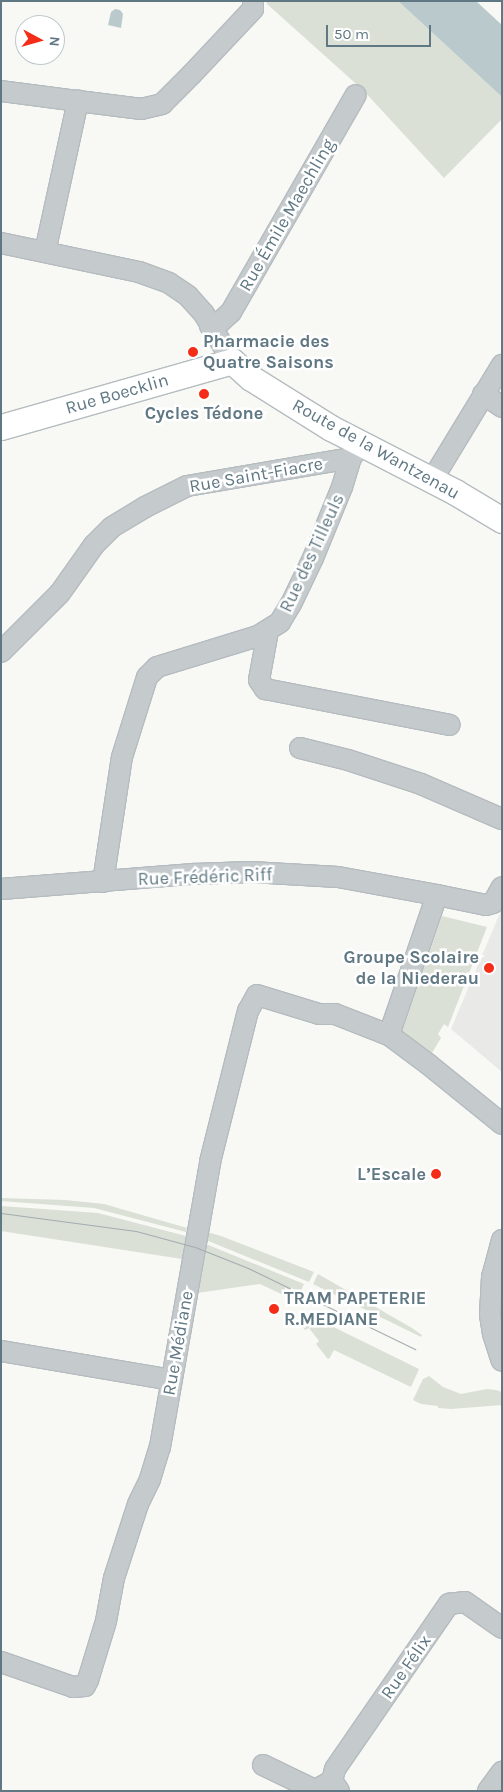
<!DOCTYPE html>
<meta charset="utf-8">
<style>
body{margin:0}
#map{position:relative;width:503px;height:1792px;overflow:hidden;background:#f8f8f5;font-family:Karla,sans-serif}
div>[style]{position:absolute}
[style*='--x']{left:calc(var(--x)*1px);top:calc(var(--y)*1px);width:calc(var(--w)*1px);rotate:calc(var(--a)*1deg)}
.built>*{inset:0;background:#e9e9e8}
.green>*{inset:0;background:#dae0d5}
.water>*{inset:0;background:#bacacc}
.roads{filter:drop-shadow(1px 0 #b5bcbf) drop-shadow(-1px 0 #b5bcbf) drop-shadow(0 1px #b5bcbf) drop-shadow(0 -1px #b5bcbf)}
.minor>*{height:20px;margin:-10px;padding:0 10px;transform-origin:10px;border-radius:10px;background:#c5cacd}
.major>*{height:25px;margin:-12.5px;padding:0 12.5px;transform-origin:12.5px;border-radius:12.5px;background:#fff}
.tram>*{height:1px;margin:-0.5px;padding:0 0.5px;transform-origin:0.5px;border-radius:0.5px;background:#a3acb1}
.dots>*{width:14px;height:14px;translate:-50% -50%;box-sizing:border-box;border:2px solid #fff;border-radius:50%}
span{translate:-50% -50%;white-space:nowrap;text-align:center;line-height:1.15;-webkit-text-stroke:5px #fff;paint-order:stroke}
.street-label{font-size:18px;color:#607883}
.poi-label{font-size:18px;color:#607883;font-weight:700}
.left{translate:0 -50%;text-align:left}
.right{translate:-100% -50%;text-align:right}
.frame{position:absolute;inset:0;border:2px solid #607883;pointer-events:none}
.north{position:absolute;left:15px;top:15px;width:50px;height:50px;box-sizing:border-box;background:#fff;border:1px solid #bfc9cd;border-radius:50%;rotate:96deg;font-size:14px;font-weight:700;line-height:20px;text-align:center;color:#607883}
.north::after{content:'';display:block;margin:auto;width:18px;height:22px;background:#f42d18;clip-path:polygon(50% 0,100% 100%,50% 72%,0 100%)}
.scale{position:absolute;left:326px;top:25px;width:105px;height:22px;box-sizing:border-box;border:2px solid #607883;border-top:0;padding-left:6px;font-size:15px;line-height:18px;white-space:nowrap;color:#607883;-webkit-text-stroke:4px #fff;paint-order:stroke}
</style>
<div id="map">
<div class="built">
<div style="clip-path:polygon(502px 908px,502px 1072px,451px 1029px)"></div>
</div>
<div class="green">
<div style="clip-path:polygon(266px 1px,398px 1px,502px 97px,502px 119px,444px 178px,363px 90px,267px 4px)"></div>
<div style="clip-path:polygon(442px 916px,487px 927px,448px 1027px,444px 1024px,438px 1034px,441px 1038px,432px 1053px,402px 1032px)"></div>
<div style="clip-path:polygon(1px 1198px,65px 1200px,104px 1204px,187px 1228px,186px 1232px,94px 1208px,1px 1201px)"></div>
<div style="clip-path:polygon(1px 1206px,98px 1213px,186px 1236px,182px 1259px,1px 1231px)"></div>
<div style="clip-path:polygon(207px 1232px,221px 1236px,314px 1272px,309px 1282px,206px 1240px)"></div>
<div style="clip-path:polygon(206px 1244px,304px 1284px,296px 1301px,260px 1284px,197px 1293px)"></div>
<div style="clip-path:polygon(318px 1274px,412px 1328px,422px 1335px,421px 1337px,313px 1284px)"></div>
<div style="clip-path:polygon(301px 1311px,419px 1369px,411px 1387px,334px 1350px,329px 1359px,327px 1358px,316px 1344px,319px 1341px,309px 1328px,305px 1330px,300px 1324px)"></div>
<div style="clip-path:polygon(429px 1376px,443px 1387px,461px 1394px,487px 1389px,496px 1390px,502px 1392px,502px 1405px,451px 1409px,438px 1408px,438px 1406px,421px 1404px,413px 1400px,423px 1379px)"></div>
</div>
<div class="water">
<div style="clip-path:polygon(398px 1px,476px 1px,502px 25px,502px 97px)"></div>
<div style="clip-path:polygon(115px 9px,120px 10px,123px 14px,121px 28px,108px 25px,111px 12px)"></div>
</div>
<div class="roads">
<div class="minor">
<div style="--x:1;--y:91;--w:78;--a:7.4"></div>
<div style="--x:1;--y:243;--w:141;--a:11.9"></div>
<div style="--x:139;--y:272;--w:32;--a:20"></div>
<div style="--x:169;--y:283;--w:23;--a:34"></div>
<div style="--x:188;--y:296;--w:24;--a:48"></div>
<div style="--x:204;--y:314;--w:55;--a:59.2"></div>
<div style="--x:45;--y:252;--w:155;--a:-77.7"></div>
<div style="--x:78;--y:101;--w:64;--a:7.2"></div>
<div style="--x:141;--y:109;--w:22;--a:-13"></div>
<div style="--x:162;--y:104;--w:42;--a:-45"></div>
<div style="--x:192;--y:74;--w:89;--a:-46.8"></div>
<div style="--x:253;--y:9;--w:8;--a:-90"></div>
<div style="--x:210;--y:326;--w:11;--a:-22"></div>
<div style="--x:220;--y:322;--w:15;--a:-42"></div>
<div style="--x:231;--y:312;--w:250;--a:-60.1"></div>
<div style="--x:483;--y:394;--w:23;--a:34"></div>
<div style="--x:432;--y:480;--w:135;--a:-58.7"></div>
<div style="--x:268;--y:631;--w:50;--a:100.4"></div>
<div style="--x:259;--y:680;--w:11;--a:56"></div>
<div style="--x:265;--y:689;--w:188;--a:11"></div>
<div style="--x:1;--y:652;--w:83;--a:-45"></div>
<div style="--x:60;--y:593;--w:59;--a:-54.7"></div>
<div style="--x:94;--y:545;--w:25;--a:-45"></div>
<div style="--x:112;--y:527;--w:39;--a:-31"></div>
<div style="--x:145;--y:507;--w:47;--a:-26.6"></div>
<div style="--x:187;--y:486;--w:166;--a:-9.7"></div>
<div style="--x:351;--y:458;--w:11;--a:-56"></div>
<div style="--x:300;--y:748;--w:49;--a:14"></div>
<div style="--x:348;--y:760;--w:77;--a:18.2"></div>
<div style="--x:421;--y:784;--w:88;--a:23.4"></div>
<div style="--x:103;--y:882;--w:126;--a:-81.4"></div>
<div style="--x:122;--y:757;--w:84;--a:-72.6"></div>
<div style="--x:147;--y:677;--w:14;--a:-45"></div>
<div style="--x:157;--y:667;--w:106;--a:-17.1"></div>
<div style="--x:258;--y:636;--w:26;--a:-32"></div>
<div style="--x:280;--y:622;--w:21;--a:-59"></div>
<div style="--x:291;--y:604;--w:51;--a:-64.4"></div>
<div style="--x:313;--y:558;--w:77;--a:-67.8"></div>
<div style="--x:342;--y:487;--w:30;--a:-73"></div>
<div style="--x:1;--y:889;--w:193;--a:-4.5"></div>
<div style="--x:193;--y:874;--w:58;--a:-2"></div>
<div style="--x:251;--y:872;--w:87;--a:3.3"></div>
<div style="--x:338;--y:877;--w:101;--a:10.3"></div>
<div style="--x:389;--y:1035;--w:148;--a:-71.1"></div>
<div style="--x:437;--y:895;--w:50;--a:11.5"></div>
<div style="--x:486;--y:905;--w:7;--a:-16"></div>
<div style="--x:493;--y:903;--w:18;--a:-61"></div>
<div style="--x:502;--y:1240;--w:38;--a:105"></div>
<div style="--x:492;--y:1277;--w:38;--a:93"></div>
<div style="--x:490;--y:1315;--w:19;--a:81"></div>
<div style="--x:493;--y:1334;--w:28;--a:72"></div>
<div style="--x:1;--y:1351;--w:173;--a:9.6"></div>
<div style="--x:1;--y:1662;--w:76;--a:19.1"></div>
<div style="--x:73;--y:1687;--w:12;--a:-5"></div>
<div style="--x:85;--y:1686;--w:7;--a:-63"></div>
<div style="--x:88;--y:1680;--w:62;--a:-73"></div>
<div style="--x:106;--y:1621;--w:44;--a:-79.5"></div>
<div style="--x:114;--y:1578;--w:78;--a:-72"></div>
<div style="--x:138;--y:1504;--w:28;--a:-64"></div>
<div style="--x:150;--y:1479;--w:34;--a:-73"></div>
<div style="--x:160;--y:1447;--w:289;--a:-80"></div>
<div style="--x:210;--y:1162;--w:156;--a:-75.9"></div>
<div style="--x:248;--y:1011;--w:18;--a:-61"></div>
<div style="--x:257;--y:995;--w:65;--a:17"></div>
<div style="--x:319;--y:1014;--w:16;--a:0"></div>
<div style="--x:335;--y:1014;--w:58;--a:21.3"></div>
<div style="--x:389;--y:1035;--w:49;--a:36.6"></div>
<div style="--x:428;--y:1064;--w:95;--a:39"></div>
<div style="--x:263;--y:1765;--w:58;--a:25.7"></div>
<div style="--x:315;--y:1790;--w:19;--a:-28"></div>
<div style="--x:332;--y:1781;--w:12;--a:55"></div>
<div style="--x:332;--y:1781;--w:12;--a:-76"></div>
<div style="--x:335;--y:1769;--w:201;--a:-55.4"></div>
<div style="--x:449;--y:1604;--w:16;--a:-7"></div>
<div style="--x:465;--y:1602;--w:45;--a:35.1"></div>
<div style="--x:488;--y:1791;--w:24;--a:-54"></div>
</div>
<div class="major">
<div style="--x:1;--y:427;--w:240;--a:-15.9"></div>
<div style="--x:232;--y:361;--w:25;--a:42"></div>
<div style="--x:251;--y:378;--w:94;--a:32"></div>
<div style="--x:331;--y:428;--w:140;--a:27.3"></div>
<div style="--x:455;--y:492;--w:55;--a:30.8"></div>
</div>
</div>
<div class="tram">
<div style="--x:1;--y:1213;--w:136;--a:7.6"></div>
<div style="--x:136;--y:1231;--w:61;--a:15.2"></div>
<div style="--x:195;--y:1247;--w:57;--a:21.6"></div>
<div style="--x:248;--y:1268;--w:186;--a:25.9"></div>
</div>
<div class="dots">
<div style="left:193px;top:352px;background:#f42d18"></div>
<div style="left:204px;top:394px;background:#f42d18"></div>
<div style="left:489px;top:968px;background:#f42d18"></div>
<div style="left:436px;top:1174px;background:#f42d18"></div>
<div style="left:274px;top:1309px;background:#f42d18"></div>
</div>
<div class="street-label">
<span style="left:287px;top:215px;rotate:-60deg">Rue Émile Maechling</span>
<span style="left:117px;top:394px;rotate:-16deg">Rue Boecklin</span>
<span style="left:376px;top:449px;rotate:29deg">Route de la Wantzenau</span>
<span style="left:256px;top:475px;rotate:-10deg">Rue Saint-Fiacre</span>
<span style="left:312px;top:553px;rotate:-65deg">Rue des Tilleuls</span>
<span style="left:205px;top:877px;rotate:-2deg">Rue Frédéric Riff</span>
<span style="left:178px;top:1343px;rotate:-80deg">Rue Médiane</span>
<span style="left:406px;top:1667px;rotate:-55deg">Rue Félix</span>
</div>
<div class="poi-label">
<span class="left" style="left:203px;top:352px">Pharmacie des<br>Quatre Saisons</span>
<span style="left:204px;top:413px">Cycles Tédone</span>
<span class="right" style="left:479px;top:968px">Groupe Scolaire<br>de la Niederau</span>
<span class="right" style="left:426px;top:1174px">L’Escale</span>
<span class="left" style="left:284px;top:1309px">TRAM PAPETERIE<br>R.MEDIANE</span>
</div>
<div class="frame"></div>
<div class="north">N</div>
<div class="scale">50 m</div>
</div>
